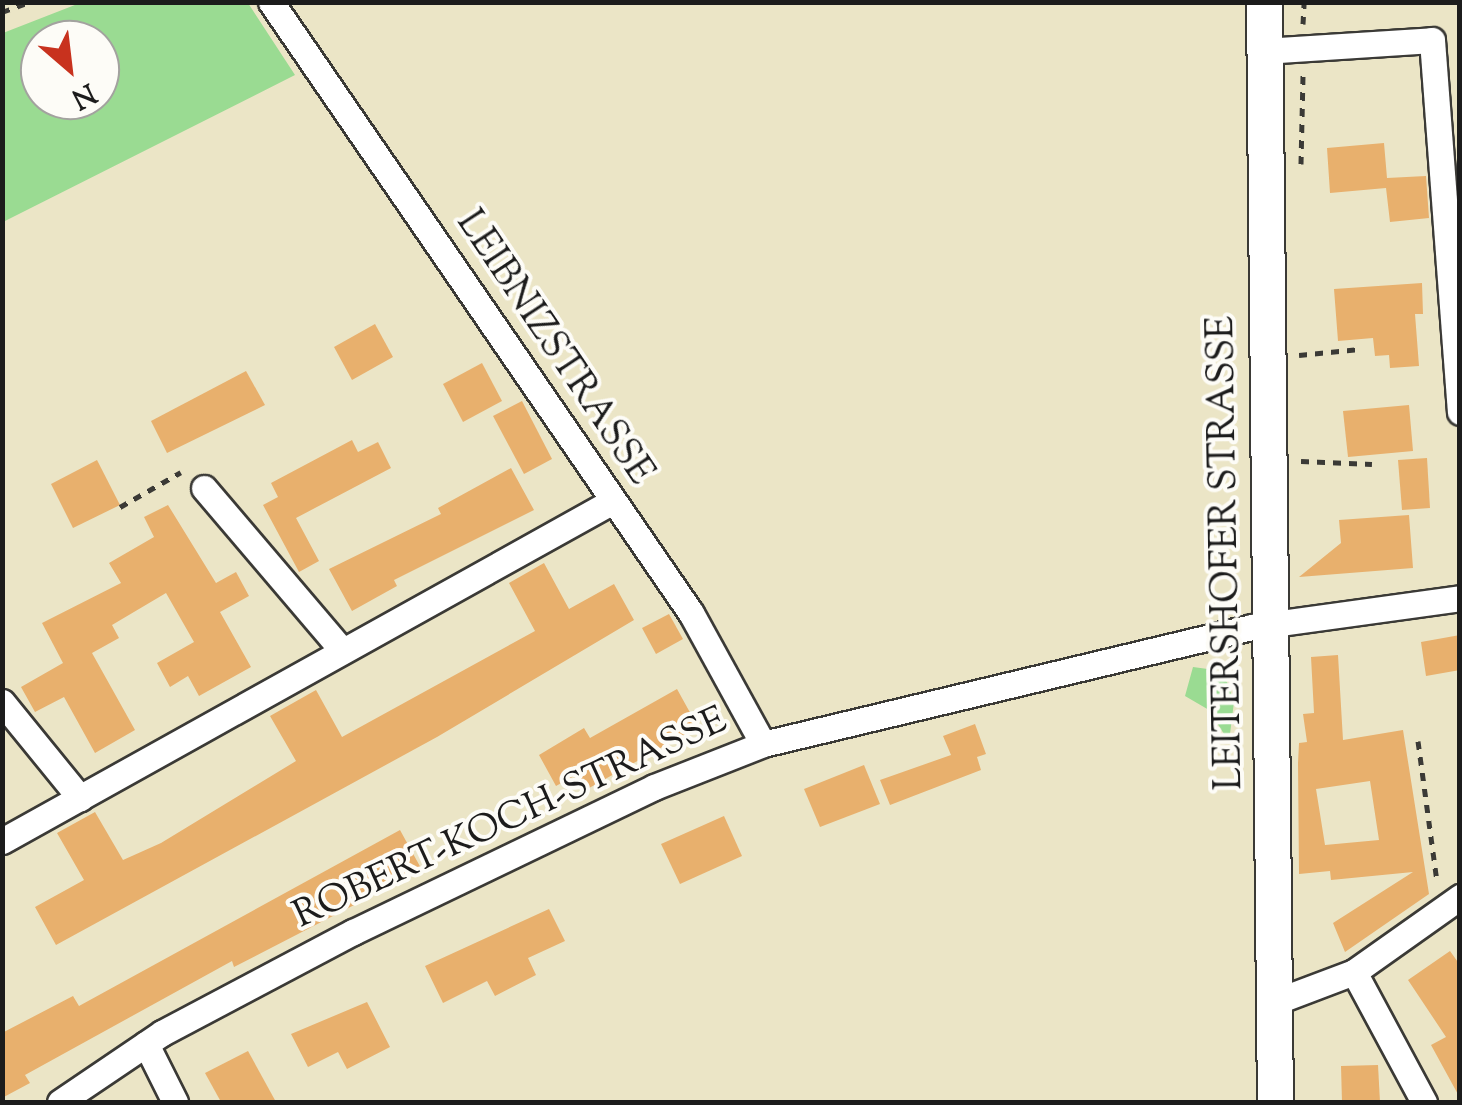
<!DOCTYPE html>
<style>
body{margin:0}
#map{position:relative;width:1462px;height:1105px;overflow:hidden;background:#ebe5c6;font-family:"Sorts Mill Goudy",serif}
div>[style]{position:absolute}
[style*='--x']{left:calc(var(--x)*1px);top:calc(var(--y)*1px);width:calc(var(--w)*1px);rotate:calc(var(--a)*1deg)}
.green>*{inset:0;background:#9adb92}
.building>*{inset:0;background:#e8b06d}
.path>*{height:5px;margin-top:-2.5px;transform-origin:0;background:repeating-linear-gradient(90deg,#3b3a36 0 8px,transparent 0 16px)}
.roads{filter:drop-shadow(2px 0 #3b3a36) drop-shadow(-2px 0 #3b3a36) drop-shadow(0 2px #3b3a36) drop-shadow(0 -2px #3b3a36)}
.street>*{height:25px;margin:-12.5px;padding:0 12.5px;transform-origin:12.5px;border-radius:12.5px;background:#fff}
.secondary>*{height:35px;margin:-17.5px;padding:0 17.5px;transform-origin:17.5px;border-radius:17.5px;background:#fff}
span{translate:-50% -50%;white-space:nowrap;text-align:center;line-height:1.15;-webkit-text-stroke:8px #fdfcf7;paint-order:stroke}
.street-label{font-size:38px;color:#1c1c1c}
.frame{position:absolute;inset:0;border:5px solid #1c1c1c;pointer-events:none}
.north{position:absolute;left:20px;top:20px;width:100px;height:100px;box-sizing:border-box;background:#fdfcf7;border:2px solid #a3a29f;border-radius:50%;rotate:152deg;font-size:28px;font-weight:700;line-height:40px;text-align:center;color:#1c1c1c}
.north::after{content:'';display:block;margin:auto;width:35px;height:45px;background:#c8321e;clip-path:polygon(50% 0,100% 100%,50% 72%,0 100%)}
</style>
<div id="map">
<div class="green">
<div style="clip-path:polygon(evenodd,80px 3px,248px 3px,295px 75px,3px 222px,3px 33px,80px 3px,40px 40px,100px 40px,100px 100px,40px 100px,40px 40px)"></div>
<div style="clip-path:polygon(1193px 667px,1215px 670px,1227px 682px,1234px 702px,1229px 742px,1209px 710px,1185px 696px)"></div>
</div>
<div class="building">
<div style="clip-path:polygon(1384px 143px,1387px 178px,1426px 176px,1429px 218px,1390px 222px,1386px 188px,1330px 193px,1327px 148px)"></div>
<div style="clip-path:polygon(1422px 283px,1423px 314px,1415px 314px,1419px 366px,1390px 368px,1389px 355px,1375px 356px,1373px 338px,1338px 341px,1334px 289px)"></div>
<div style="clip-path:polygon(375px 324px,393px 357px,352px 380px,334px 347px)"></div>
<div style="clip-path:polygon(482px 363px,502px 401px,463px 422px,443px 384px)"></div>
<div style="clip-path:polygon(246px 371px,265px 405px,167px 453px,151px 421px)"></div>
<div style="clip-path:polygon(522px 401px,552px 459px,524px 474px,493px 416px)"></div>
<div style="clip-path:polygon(1409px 405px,1413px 451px,1348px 457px,1343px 411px)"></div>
<div style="clip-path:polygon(352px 440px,358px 452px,378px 442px,391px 468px,296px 518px,319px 561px,299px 572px,263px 505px,278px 497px,271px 483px)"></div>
<div style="clip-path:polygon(1427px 458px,1430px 508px,1402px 510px,1398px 460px)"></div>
<div style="clip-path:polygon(97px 460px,120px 505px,73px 528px,51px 484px)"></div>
<div style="clip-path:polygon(511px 468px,534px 510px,394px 580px,397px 586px,352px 611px,329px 569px,441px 514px,438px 508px)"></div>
<div style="clip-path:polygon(168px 505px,216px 583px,236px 572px,249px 596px,220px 612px,251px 667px,199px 696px,188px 676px,170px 687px,157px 663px,194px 642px,166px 593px,112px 625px,119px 638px,92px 653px,135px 730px,95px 753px,64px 697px,35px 712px,21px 687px,63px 663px,42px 623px,121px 583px,109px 563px,154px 537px,144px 517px)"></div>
<div style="clip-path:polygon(1409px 515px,1413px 568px,1299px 577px,1341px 543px,1339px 520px)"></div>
<div style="clip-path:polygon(544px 563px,569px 609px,614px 584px,634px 620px,437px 737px,56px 945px,35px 907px,84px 880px,57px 833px,95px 812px,123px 860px,161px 843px,296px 761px,270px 716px,316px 690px,342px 737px,535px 631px,509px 583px)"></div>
<div style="clip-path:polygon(669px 614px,683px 639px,656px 654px,642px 628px)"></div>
<div style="clip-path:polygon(1460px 635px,1460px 670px,1426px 676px,1421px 642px)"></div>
<div style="clip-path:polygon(evenodd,1338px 655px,1343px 740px,1403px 730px,1429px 894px,1345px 952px,1333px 923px,1413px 872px,1331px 880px,1330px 871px,1299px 874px,1298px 763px,1299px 743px,1307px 742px,1303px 714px,1314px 713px,1311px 657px,1338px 655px,1370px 781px,1379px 840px,1325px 845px,1316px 789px,1370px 781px)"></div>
<div style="clip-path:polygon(677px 689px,698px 727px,582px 792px,574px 776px,556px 786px,539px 755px,584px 728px,590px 738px)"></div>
<div style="clip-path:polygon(975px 724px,986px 754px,977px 757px,981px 770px,890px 805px,880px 780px,951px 755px,943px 736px)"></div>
<div style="clip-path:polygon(864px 765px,880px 804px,820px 827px,804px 789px)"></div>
<div style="clip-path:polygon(724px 816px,742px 856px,680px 884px,661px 844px)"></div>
<div style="clip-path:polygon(400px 830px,422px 870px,234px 967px,232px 961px,25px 1075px,30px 1083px,2px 1098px,2px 1033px,73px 996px,79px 1006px)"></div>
<div style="clip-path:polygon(549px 909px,565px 941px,528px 958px,536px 975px,495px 996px,487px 981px,443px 1003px,425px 966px)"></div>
<div style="clip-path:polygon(1450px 951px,1460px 965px,1460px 1098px,1431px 1045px,1446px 1037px,1408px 980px)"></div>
<div style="clip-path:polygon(367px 1002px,390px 1047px,347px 1069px,338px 1052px,308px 1067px,291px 1034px)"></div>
<div style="clip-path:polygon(248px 1051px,276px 1102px,221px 1102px,205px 1073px)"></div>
<div style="clip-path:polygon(1378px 1065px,1380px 1102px,1342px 1102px,1341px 1066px)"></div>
</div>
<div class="path">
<div style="--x:2;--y:12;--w:29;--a:-20"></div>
<div style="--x:1303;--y:24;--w:22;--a:-87"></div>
<div style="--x:1301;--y:164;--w:89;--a:-88.7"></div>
<div style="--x:1299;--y:355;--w:61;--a:-5.6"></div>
<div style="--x:1301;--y:461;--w:71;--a:2.4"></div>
<div style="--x:120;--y:507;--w:70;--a:-29.8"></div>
<div style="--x:1418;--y:741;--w:142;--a:82.3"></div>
</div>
<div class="roads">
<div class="street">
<div style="--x:271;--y:2;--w:741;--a:55.5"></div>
<div style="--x:691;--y:613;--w:149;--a:61.2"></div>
<div style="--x:1264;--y:51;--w:168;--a:-3.7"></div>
<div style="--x:1432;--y:40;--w:373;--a:85.7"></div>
<div style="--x:204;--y:488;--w:213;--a:49.6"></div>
<div style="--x:2;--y:702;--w:124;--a:50.9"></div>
<div style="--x:2;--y:841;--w:697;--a:-29.1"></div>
<div style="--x:1354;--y:972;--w:148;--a:61.7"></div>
<div style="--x:1272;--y:1003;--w:88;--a:-20.7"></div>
<div style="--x:1354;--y:972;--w:130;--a:-35.3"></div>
<div style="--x:146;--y:1044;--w:65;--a:63.4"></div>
<div style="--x:60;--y:1102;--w:123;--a:-34.1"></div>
<div style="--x:162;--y:1033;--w:216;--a:-27.9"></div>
<div style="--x:353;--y:932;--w:334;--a:-25.7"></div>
<div style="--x:654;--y:787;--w:117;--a:-21.5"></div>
<div style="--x:763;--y:744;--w:503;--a:-13.46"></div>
<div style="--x:1252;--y:627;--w:210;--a:-7.9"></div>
</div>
<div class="secondary">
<div style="--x:1264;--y:2;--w:1100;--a:89.43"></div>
</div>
</div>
<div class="street-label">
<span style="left:553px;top:349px;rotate:56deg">LEIBNIZSTRASSE</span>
<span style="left:1228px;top:553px;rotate:-91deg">LEITERSHOFER STRASSE</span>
<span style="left:511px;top:820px;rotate:-25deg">ROBERT-KOCH-STRASSE</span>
</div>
<div class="frame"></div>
<div class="north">N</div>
</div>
